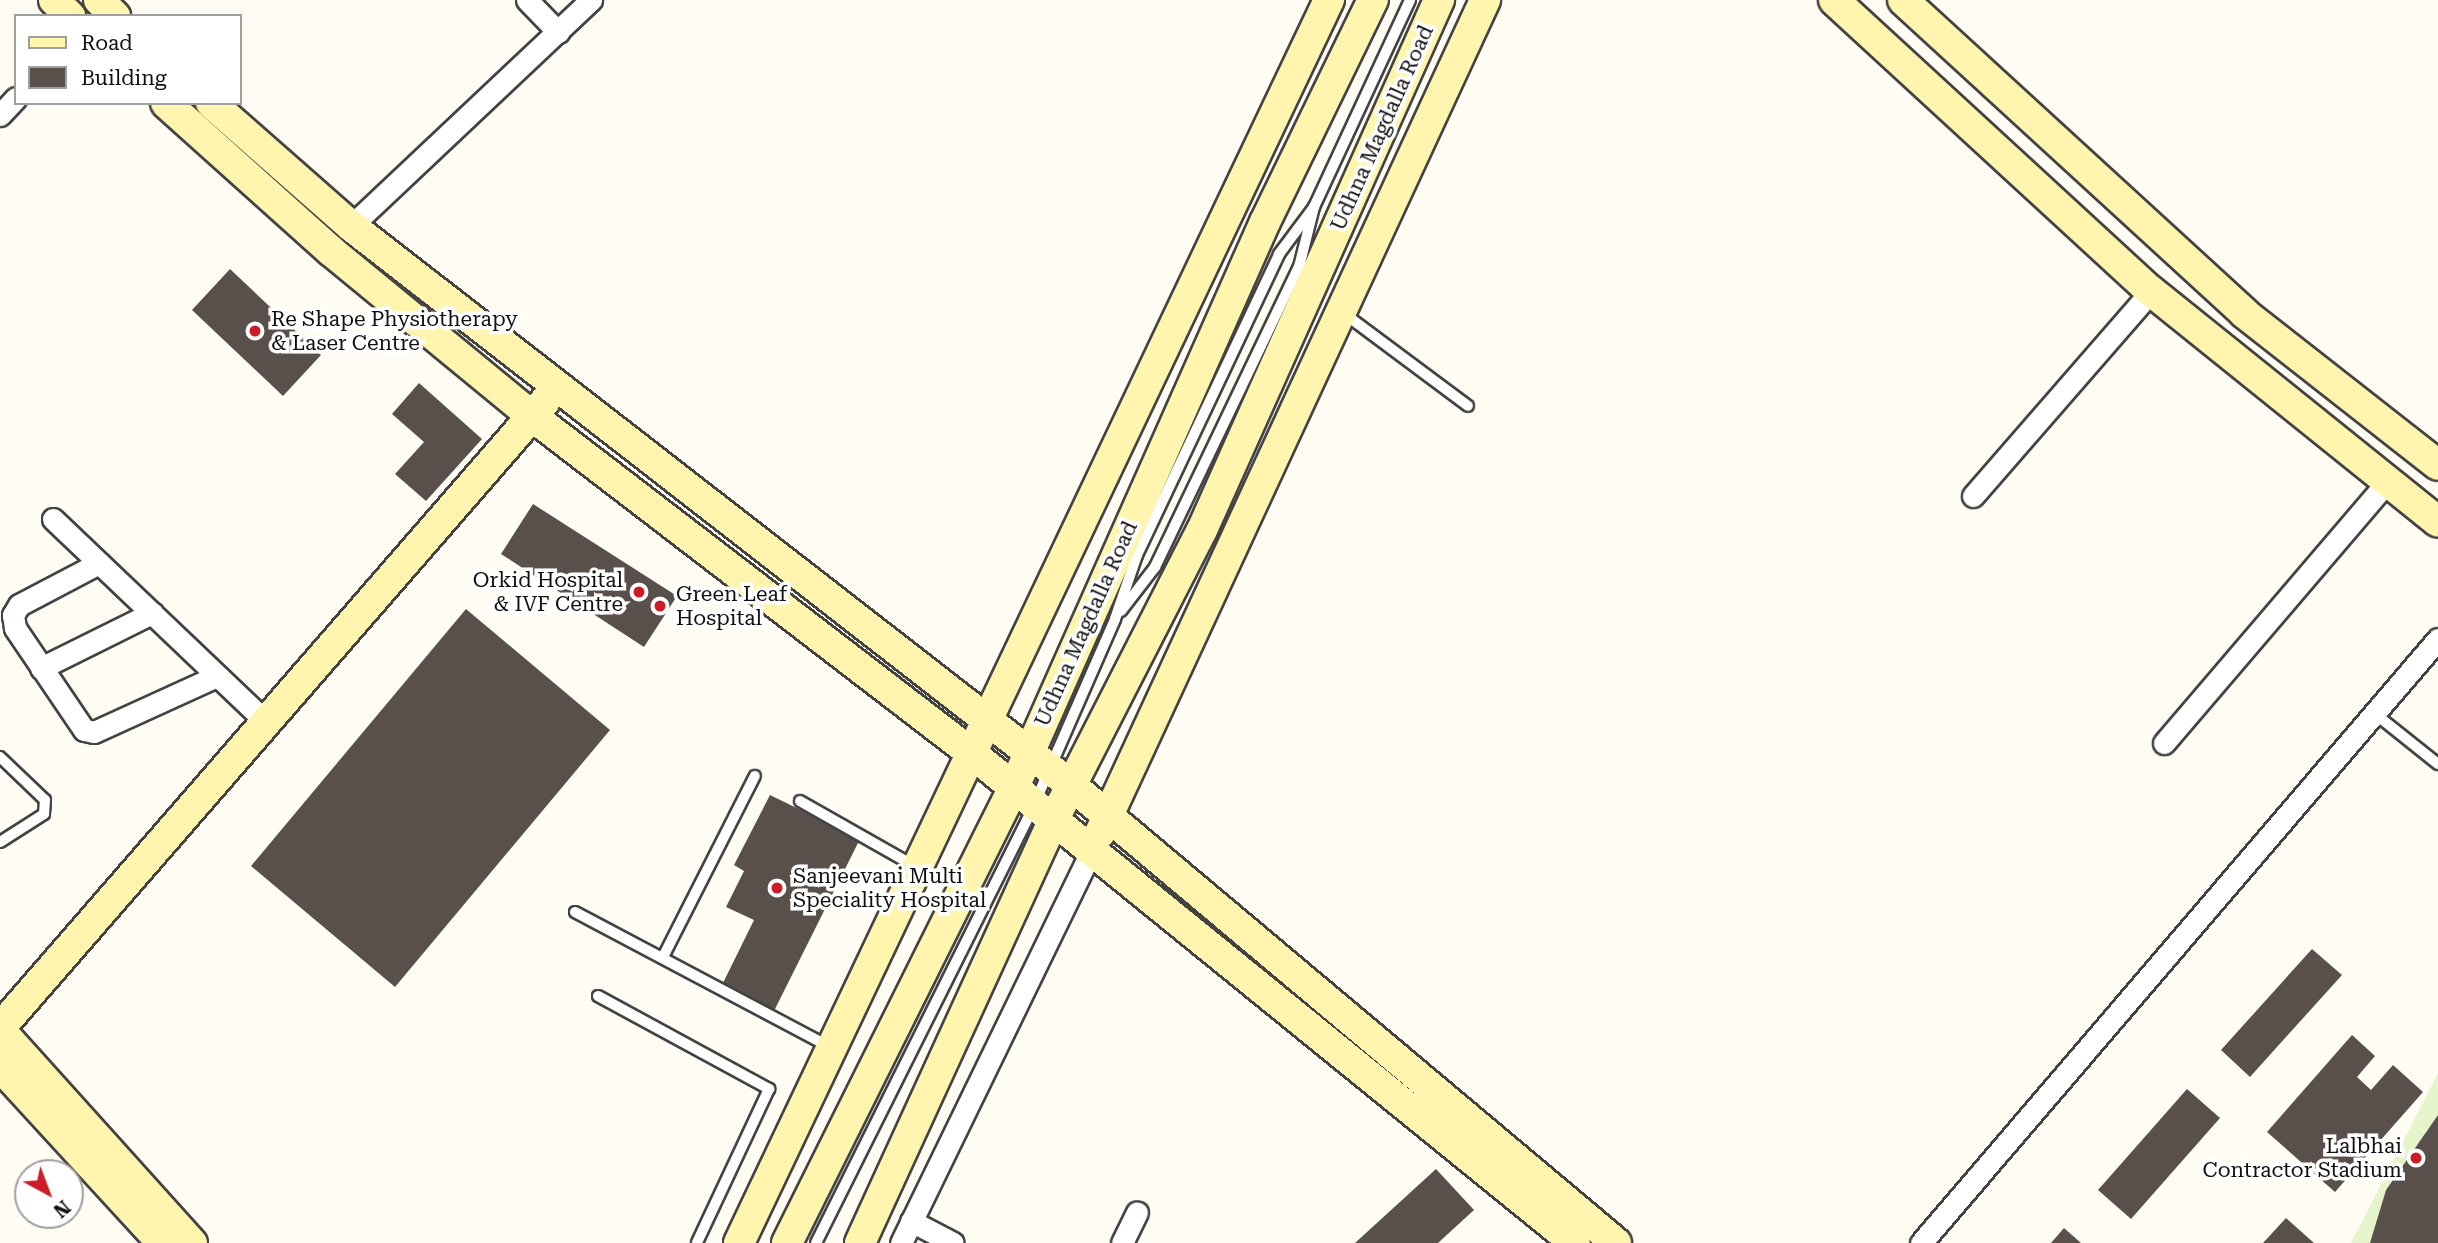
<!DOCTYPE html>
<style>
body{margin:0}
#map{position:relative;width:2438px;height:1243px;overflow:hidden;background:#fffcf3;font-family:"Roboto Serif",serif}
div>[style]{position:absolute}
[style*='--x']{left:calc(var(--x)*1px);top:calc(var(--y)*1px);width:calc(var(--w)*1px);rotate:calc(var(--a)*1deg)}
.pitch>*{inset:0;background:#e6f4cb}
.building>*{inset:0;background:#59504b}
.roads{filter:drop-shadow(2px 0 #434343) drop-shadow(-2px 0 #434343) drop-shadow(0 2px #434343) drop-shadow(0 -2px #434343)}
.lane>*{height:10px;margin:-5px;padding:0 5px;transform-origin:5px;border-radius:5px;background:#fff}
.street>*{height:21px;margin:-10.5px;padding:0 10.5px;transform-origin:10.5px;border-radius:10.5px;background:#fff}
.secondary>*{height:30px;margin:-15px;padding:0 15px;transform-origin:15px;border-radius:15px;background:#fff5ae}
.dots>*{width:19px;height:19px;translate:-50% -50%;box-sizing:border-box;border:4px solid #fff;border-radius:50%}
span{translate:-50% -50%;white-space:nowrap;text-align:center;line-height:1.15;-webkit-text-stroke:7px #fff;paint-order:stroke}
.street-label{font-size:21px;color:#101010}
.poi-label{font-size:21px;color:#101010}
.left{translate:0 -50%;text-align:left}
.right{translate:-100% -50%;text-align:right}
.legend{position:absolute;left:14px;top:14px;width:228px;height:91px;box-sizing:border-box;background:#fff;border:2px solid #9f9f9f;margin:0;padding:9px 12px;list-style:none;font-size:21px;color:#101010}
.legend li{display:flex;align-items:center;gap:14px;height:35px}
.legend b{width:35px;border:2px solid #9f9f9f}
.north{position:absolute;left:14px;top:1159px;width:70px;height:70px;box-sizing:border-box;background:#fff;border:2px solid #9f9f9f;border-radius:50%;rotate:139deg;font-size:19px;font-weight:700;line-height:28px;text-align:center;color:#101010}
.north::after{content:'';display:block;margin:auto;width:24px;height:32px;background:#cc1c27;clip-path:polygon(50% 0,100% 100%,50% 72%,0 100%)}
</style>
<div id="map">
<div class="pitch">
<div style="clip-path:polygon(2438px 1073px,2438px 1243px,2351px 1243px)"></div>
</div>
<div class="building">
<div style="clip-path:polygon(230px 269px,321px 355px,283px 396px,192px 310px)"></div>
<div style="clip-path:polygon(419px 383px,482px 439px,426px 501px,395px 474px,424px 442px,392px 414px)"></div>
<div style="clip-path:polygon(533px 504px,677px 596px,644px 647px,501px 554px)"></div>
<div style="clip-path:polygon(466px 609px,610px 730px,395px 987px,251px 866px)"></div>
<div style="clip-path:polygon(770px 795px,860px 839px,774px 1011px,722px 985px,754px 920px,726px 907px,744px 871px,734px 865px)"></div>
<div style="clip-path:polygon(2312px 949px,2342px 975px,2250px 1077px,2221px 1050px)"></div>
<div style="clip-path:polygon(2352px 1035px,2375px 1056px,2357px 1077px,2371px 1090px,2393px 1065px,2423px 1092px,2335px 1192px,2267px 1132px)"></div>
<div style="clip-path:polygon(2187px 1089px,2220px 1118px,2131px 1219px,2098px 1190px)"></div>
<div style="clip-path:polygon(2438px 1115px,2438px 1243px,2370px 1243px,2386px 1190px)"></div>
<div style="clip-path:polygon(1436px 1169px,1474px 1210px,1438px 1243px,1355px 1243px)"></div>
<div style="clip-path:polygon(2286px 1218px,2314px 1243px,2263px 1243px)"></div>
<div style="clip-path:polygon(2064px 1228px,2081px 1243px,2051px 1243px)"></div>
</div>
<div class="roads">
<div class="lane">
<div style="--x:1342;--y:312;--w:157;--a:36.7"></div>
<div style="--x:1121;--y:611;--w:56;--a:-52.3"></div>
<div style="--x:1155;--y:567;--w:333;--a:-64.4"></div>
<div style="--x:1299;--y:267;--w:62;--a:-76"></div>
<div style="--x:1314;--y:207;--w:228;--a:-65.1"></div>
<div style="--x:2374;--y:713;--w:82;--a:38.6"></div>
<div style="--x:0;--y:757;--w:62;--a:43.7"></div>
<div style="--x:45;--y:800;--w:14;--a:94"></div>
<div style="--x:44;--y:814;--w:52;--a:147.5"></div>
<div style="--x:800;--y:801;--w:133;--a:29.6"></div>
<div style="--x:575;--y:912;--w:289;--a:27.9"></div>
<div style="--x:663;--y:957;--w:203;--a:-63.1"></div>
<div style="--x:598;--y:996;--w:195;--a:28.5"></div>
<div style="--x:769;--y:1089;--w:170;--a:115.1"></div>
<div style="--x:816;--y:1243;--w:487;--a:-63.5"></div>
<div style="--x:1033;--y:807;--w:205;--a:-66.4"></div>
<div style="--x:1115;--y:619;--w:68;--a:-71"></div>
<div style="--x:1137;--y:555;--w:333;--a:-64.7"></div>
<div style="--x:1279;--y:254;--w:59;--a:-53.3"></div>
</div>
<div class="street">
<div style="--x:527;--y:0;--w:45;--a:45.9"></div>
<div style="--x:0;--y:115;--w:23;--a:-47"></div>
<div style="--x:351;--y:226;--w:330;--a:-43.3"></div>
<div style="--x:1973;--y:496;--w:271;--a:-49"></div>
<div style="--x:53;--y:519;--w:293;--a:43.6"></div>
<div style="--x:99;--y:563;--w:90;--a:152.3"></div>
<div style="--x:19;--y:605;--w:12;--a:121"></div>
<div style="--x:13;--y:615;--w:13;--a:81"></div>
<div style="--x:15;--y:628;--w:123;--a:55.9"></div>
<div style="--x:84;--y:730;--w:10;--a:11"></div>
<div style="--x:94;--y:732;--w:135;--a:-24.5"></div>
<div style="--x:41;--y:668;--w:124;--a:-26.4"></div>
<div style="--x:2164;--y:743;--w:343;--a:-49.5"></div>
<div style="--x:911;--y:1221;--w:47;--a:27.6"></div>
<div style="--x:901;--y:1243;--w:438;--a:-64.1"></div>
<div style="--x:1122;--y:1243;--w:34;--a:-64"></div>
<div style="--x:1921;--y:1243;--w:795;--a:-49.44"></div>
</div>
<div class="secondary">
<div style="--x:54;--y:0;--w:23;--a:45"></div>
<div style="--x:99;--y:0;--w:23;--a:45"></div>
<div style="--x:1834;--y:0;--w:430;--a:42.6"></div>
<div style="--x:2151;--y:291;--w:368;--a:38.8"></div>
<div style="--x:1903;--y:0;--w:463;--a:42.5"></div>
<div style="--x:2244;--y:313;--w:246;--a:38.1"></div>
<div style="--x:166;--y:103;--w:222;--a:41.9"></div>
<div style="--x:331;--y:251;--w:260;--a:39.4"></div>
<div style="--x:532;--y:416;--w:552;--a:37.49"></div>
<div style="--x:970;--y:752;--w:779;--a:39.06"></div>
<div style="--x:211;--y:103;--w:186;--a:41.3"></div>
<div style="--x:351;--y:226;--w:912;--a:37.83"></div>
<div style="--x:1071;--y:785;--w:712;--a:40.04"></div>
<div style="--x:1100;--y:833;--w:918;--a:-65.19"></div>
<div style="--x:0;--y:1028;--w:831;--a:-49"></div>
<div style="--x:0;--y:1030;--w:287;--a:48"></div>
<div style="--x:0;--y:1066;--w:240;--a:47.5"></div>
<div style="--x:739;--y:1243;--w:1376;--a:-64.61"></div>
<div style="--x:787;--y:1243;--w:509;--a:-63.54"></div>
<div style="--x:1014;--y:787;--w:618;--a:-66.05"></div>
<div style="--x:1265;--y:222;--w:247;--a:-64.1"></div>
<div style="--x:860;--y:1243;--w:466;--a:-65.4"></div>
<div style="--x:1054;--y:819;--w:325;--a:-62.9"></div>
<div style="--x:1202;--y:530;--w:581;--a:-65.91"></div>
</div>
</div>
<div class="dots">
<div style="left:255px;top:331px;background:#cc1c27"></div>
<div style="left:639px;top:592px;background:#cc1c27"></div>
<div style="left:660px;top:606px;background:#cc1c27"></div>
<div style="left:777px;top:888px;background:#cc1c27"></div>
<div style="left:2416px;top:1158px;background:#cc1c27"></div>
</div>
<div class="street-label">
<span style="left:1382px;top:128px;rotate:-66deg">Udhna Magdalla Road</span>
<span style="left:1086px;top:624px;rotate:-66deg">Udhna Magdalla Road</span>
</div>
<div class="poi-label">
<span class="left" style="left:271px;top:331px">Re Shape Physiotherapy<br>&amp; Laser Centre</span>
<span class="right" style="left:623px;top:592px">Orkid Hospital<br>&amp; IVF Centre</span>
<span class="left" style="left:676px;top:606px">Green Leaf<br>Hospital</span>
<span class="left" style="left:793px;top:888px">Sanjeevani Multi<br>Speciality Hospital</span>
<span class="right" style="left:2402px;top:1158px">Lalbhai<br>Contractor Stadium</span>
</div>
<ul class="legend">
<li><b style="height:9px;background:#fff5ae"></b>Road</li>
<li><b style="height:19px;background:#59504b"></b>Building</li>
</ul>
<div class="north">N</div>
</div>
